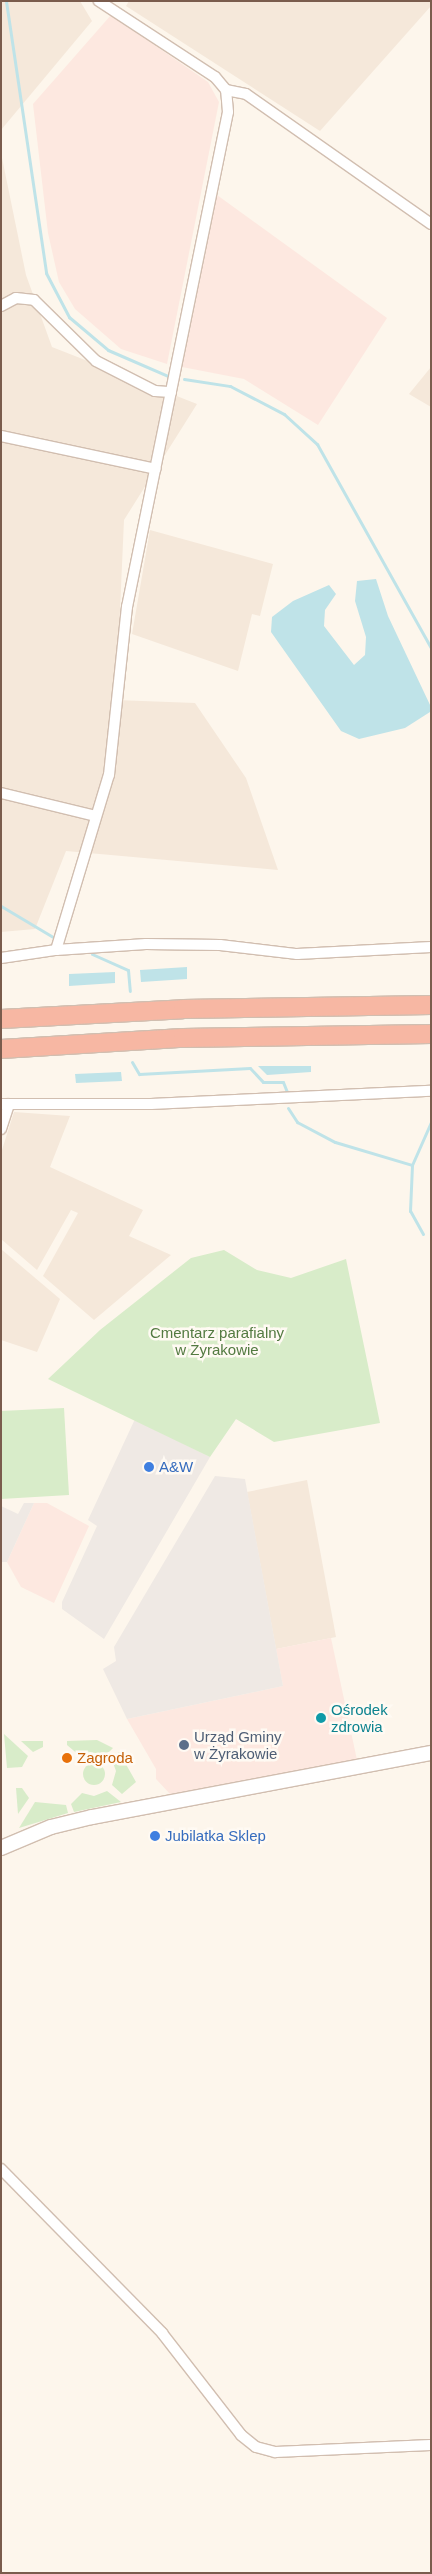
<!DOCTYPE html>
<meta charset="utf-8">
<style>
body{margin:0}
#map{position:relative;width:432px;height:2574px;overflow:hidden;background:#fdf6ec;font-family:Helvetica,sans-serif}
div>[style]{position:absolute}
[style*='--x']{left:calc(var(--x)*1px);top:calc(var(--y)*1px);width:calc(var(--w)*1px);rotate:calc(var(--a)*1deg)}
.residential>*{inset:0;background:#f5e8da}
.commercial>*{inset:0;background:#fde8e0}
.industrial>*{inset:0;background:#efe9e4}
.green>*{inset:0;background:#d8ecc9}
.round{border-radius:50%}
.water>*{inset:0;background:#bfe3e8}
.stream>*{height:3px;margin:-1.5px;padding:0 1.5px;transform-origin:1.5px;border-radius:1.5px;background:#bfe3e8}
.roads{filter:drop-shadow(1px 0 #d1beb0) drop-shadow(-1px 0 #d1beb0) drop-shadow(0 1px #d1beb0) drop-shadow(0 -1px #d1beb0)}
.street>*{height:10px;margin:-5px;padding:0 5px;transform-origin:5px;border-radius:5px;background:#fff}
.secondary>*{height:14px;margin:-7px;padding:0 7px;transform-origin:7px;border-radius:7px;background:#fff}
.highway>*{height:18px;margin:-9px;padding:0 9px;transform-origin:9px;border-radius:9px;background:#f7b7a3}
.dots>*{width:14px;height:14px;translate:-50% -50%;box-sizing:border-box;border:2px solid #fffaf3;border-radius:50%}
span{translate:-50% -50%;white-space:nowrap;text-align:center;line-height:1.15;-webkit-text-stroke:5px #fffaf3;paint-order:stroke}
.park-label{font-size:15px;color:#537a41}
.shop-label{font-size:15px;color:#366cbe}
.left{translate:0 -50%;text-align:left}
.culture-label{font-size:15px;color:#0d838f}
.service-label{font-size:15px;color:#4e5e75}
.food-label{font-size:15px;color:#c56008}
.frame{position:absolute;inset:0;border:2px solid #7a5c4d;pointer-events:none}
</style>
<div id="map">
<div class="residential">
<div style="clip-path:polygon(1px 1px,80px 1px,92px 21px,1px 130px)"></div>
<div style="clip-path:polygon(129px 1px,431px 1px,431px 6px,320px 131px,126px 6px)"></div>
<div style="clip-path:polygon(1px 153px,26px 275px,52px 347px,197px 404px,124px 520px,116px 700px,195px 703px,246px 778px,278px 870px,66px 851px,35px 929px,1px 932px)"></div>
<div style="clip-path:polygon(431px 367px,431px 407px,409px 394px)"></div>
<div style="clip-path:polygon(150px 530px,273px 564px,260px 616px,252px 614px,238px 671px,132px 634px)"></div>
<div style="clip-path:polygon(14px 1112px,70px 1116px,50px 1167px,143px 1210px,129px 1236px,171px 1255px,94px 1320px,43px 1276px,78px 1213px,71px 1210px,37px 1270px,1px 1239px,1px 1153px)"></div>
<div style="clip-path:polygon(1px 1249px,60px 1299px,37px 1352px,1px 1340px)"></div>
<div style="clip-path:polygon(307px 1480px,336px 1637px,276px 1649px,247px 1492px)"></div>
</div>
<div class="commercial">
<div style="clip-path:polygon(111px 15px,208px 82px,219px 102px,167px 364px,121px 349px,75px 309px,59px 282px,48px 233px,33px 104px)"></div>
<div style="clip-path:polygon(217px 195px,387px 318px,318px 425px,244px 379px,182px 367px)"></div>
<div style="clip-path:polygon(34px 1503px,47px 1503px,89px 1526px,54px 1603px,21px 1587px,7px 1562px)"></div>
<div style="clip-path:polygon(331px 1638px,357px 1760px,170px 1794px,156px 1779px,156px 1769px,127px 1719px,283px 1686px,276px 1649px)"></div>
</div>
<div class="industrial">
<div style="clip-path:polygon(135px 1419px,210px 1457px,104px 1639px,62px 1609px,62px 1602px,97px 1526px,88px 1520px)"></div>
<div style="clip-path:polygon(215px 1476px,245px 1479px,283px 1686px,127px 1719px,103px 1669px,116px 1661px,114px 1647px)"></div>
<div style="clip-path:polygon(24px 1503px,34px 1503px,7px 1562px,1px 1562px,1px 1506px,18px 1514px)"></div>
</div>
<div class="green">
<div style="clip-path:polygon(224px 1250px,257px 1270px,291px 1278px,346px 1259px,380px 1423px,274px 1442px,236px 1419px,210px 1457px,48px 1379px,100px 1330px,191px 1258px)"></div>
<div style="clip-path:polygon(64px 1408px,69px 1495px,1px 1499px,1px 1411px)"></div>
<div style="clip-path:polygon(4px 1734px,28px 1756px,22px 1767px,7px 1768px)"></div>
<div style="clip-path:polygon(97px 1740px,113px 1748px,106px 1755px,90px 1752px,80px 1756px,67px 1745px,67px 1741px)"></div>
<div style="clip-path:polygon(21px 1741px,43px 1741px,43px 1747px,33px 1752px)"></div>
<div style="clip-path:polygon(119px 1752px,136px 1782px,122px 1794px,112px 1785px,116px 1771px,112px 1760px)"></div>
<div class="round" style="left:83px;top:1763px;width:22px;height:22px"></div>
<div style="clip-path:polygon(16px 1788px,22px 1788px,29px 1798px,18px 1814px)"></div>
<div style="clip-path:polygon(107px 1791px,121px 1802px,74px 1812px,71px 1804px,82px 1793px,94px 1796px)"></div>
<div style="clip-path:polygon(35px 1802px,66px 1805px,68px 1813px,19px 1828px)"></div>
</div>
<div class="water">
<div style="clip-path:polygon(376px 579px,388px 616px,431px 707px,430px 712px,405px 728px,359px 739px,341px 731px,271px 632px,272px 617px,293px 601px,329px 585px,336px 594px,325px 610px,324px 626px,354px 665px,365px 655px,366px 637px,355px 601px,357px 581px)"></div>
<div style="clip-path:polygon(187px 967px,187px 979px,141px 982px,140px 970px)"></div>
<div style="clip-path:polygon(115px 972px,115px 983px,69px 986px,69px 974px)"></div>
<div style="clip-path:polygon(258px 1066px,311px 1066px,311px 1072px,267px 1075px)"></div>
<div style="clip-path:polygon(121px 1072px,122px 1081px,76px 1083px,75px 1074px)"></div>
</div>
<div class="stream">
<div style="--x:6;--y:1;--w:275;--a:81.6"></div>
<div style="--x:46;--y:273;--w:50;--a:62.4"></div>
<div style="--x:69;--y:317;--w:51;--a:40.2"></div>
<div style="--x:108;--y:350;--w:65;--a:23.4"></div>
<div style="--x:184;--y:379;--w:47;--a:8.7"></div>
<div style="--x:230;--y:386;--w:61;--a:27.4"></div>
<div style="--x:284;--y:414;--w:45;--a:42.3"></div>
<div style="--x:317;--y:444;--w:234;--a:60.8"></div>
<div style="--x:1;--y:906;--w:61;--a:30.8"></div>
<div style="--x:92;--y:954;--w:39;--a:24"></div>
<div style="--x:128;--y:970;--w:21;--a:85"></div>
<div style="--x:132;--y:1062;--w:14;--a:60"></div>
<div style="--x:139;--y:1074;--w:111;--a:-3.1"></div>
<div style="--x:250;--y:1068;--w:19;--a:47"></div>
<div style="--x:263;--y:1082;--w:20;--a:0"></div>
<div style="--x:283;--y:1082;--w:11;--a:68"></div>
<div style="--x:288;--y:1108;--w:17;--a:57"></div>
<div style="--x:297;--y:1122;--w:43;--a:27.8"></div>
<div style="--x:335;--y:1142;--w:80;--a:16.6"></div>
<div style="--x:423;--y:1234;--w:26;--a:-119"></div>
<div style="--x:410;--y:1211;--w:46;--a:-87.5"></div>
<div style="--x:412;--y:1165;--w:47;--a:-66.2"></div>
</div>
<div class="roads">
<div class="street">
<div style="--x:226;--y:90;--w:20;--a:11"></div>
<div style="--x:246;--y:94;--w:226;--a:35.1"></div>
<div style="--x:1;--y:306;--w:17;--a:-28"></div>
<div style="--x:16;--y:298;--w:18;--a:6"></div>
<div style="--x:34;--y:300;--w:87;--a:44.5"></div>
<div style="--x:96;--y:361;--w:66;--a:27"></div>
<div style="--x:155;--y:391;--w:16;--a:4"></div>
<div style="--x:1;--y:436;--w:158;--a:12"></div>
<div style="--x:1;--y:793;--w:97;--a:13.7"></div>
<div style="--x:56;--y:950;--w:183;--a:-73.2"></div>
<div style="--x:109;--y:775;--w:169;--a:-83.9"></div>
<div style="--x:127;--y:607;--w:505;--a:-78.47"></div>
<div style="--x:228;--y:112;--w:22;--a:-95"></div>
<div style="--x:226;--y:90;--w:17;--a:-130"></div>
<div style="--x:215;--y:77;--w:139;--a:-146.8"></div>
<div style="--x:1;--y:958;--w:56;--a:-8.3"></div>
<div style="--x:56;--y:950;--w:90;--a:-3.8"></div>
<div style="--x:146;--y:944;--w:74;--a:0.8"></div>
<div style="--x:220;--y:945;--w:78;--a:6.7"></div>
<div style="--x:297;--y:954;--w:134;--a:-3"></div>
<div style="--x:1;--y:1104;--w:150;--a:0"></div>
<div style="--x:151;--y:1104;--w:280;--a:-2.7"></div>
<div style="--x:1;--y:1129;--w:26;--a:-72"></div>
<div style="--x:1;--y:2169;--w:230;--a:45.5"></div>
<div style="--x:162;--y:2333;--w:129;--a:52.2"></div>
<div style="--x:241;--y:2435;--w:19;--a:39"></div>
<div style="--x:256;--y:2447;--w:20;--a:15"></div>
<div style="--x:275;--y:2452;--w:156;--a:-2.6"></div>
</div>
<div class="secondary">
<div style="--x:1;--y:1848;--w:54;--a:-22.8"></div>
<div style="--x:51;--y:1827;--w:42;--a:-13.7"></div>
<div style="--x:92;--y:1817;--w:345;--a:-10.7"></div>
</div>
<div class="highway">
<div style="--x:1;--y:1019;--w:182;--a:-3.1"></div>
<div style="--x:183;--y:1009;--w:248;--a:-0.9"></div>
<div style="--x:1;--y:1049;--w:182;--a:-3.5"></div>
<div style="--x:183;--y:1038;--w:248;--a:-0.9"></div>
</div>
</div>
<div class="dots">
<div style="left:149px;top:1467px;background:#3f7fe0"></div>
<div style="left:321px;top:1718px;background:#0f9aa8"></div>
<div style="left:184px;top:1745px;background:#5c6f8a"></div>
<div style="left:67px;top:1758px;background:#e8710a"></div>
<div style="left:155px;top:1836px;background:#3f7fe0"></div>
</div>
<div class="park-label">
<span style="left:217px;top:1341px">Cmentarz parafialny<br>w Żyrakowie</span>
</div>
<div class="shop-label">
<span class="left" style="left:159px;top:1467px">A&amp;W</span>
<span class="left" style="left:165px;top:1836px">Jubilatka Sklep</span>
</div>
<div class="culture-label">
<span class="left" style="left:331px;top:1718px">Ośrodek<br>zdrowia</span>
</div>
<div class="service-label">
<span class="left" style="left:194px;top:1745px">Urząd Gminy<br>w Żyrakowie</span>
</div>
<div class="food-label">
<span class="left" style="left:77px;top:1758px">Zagroda</span>
</div>
<div class="frame"></div>
</div>
